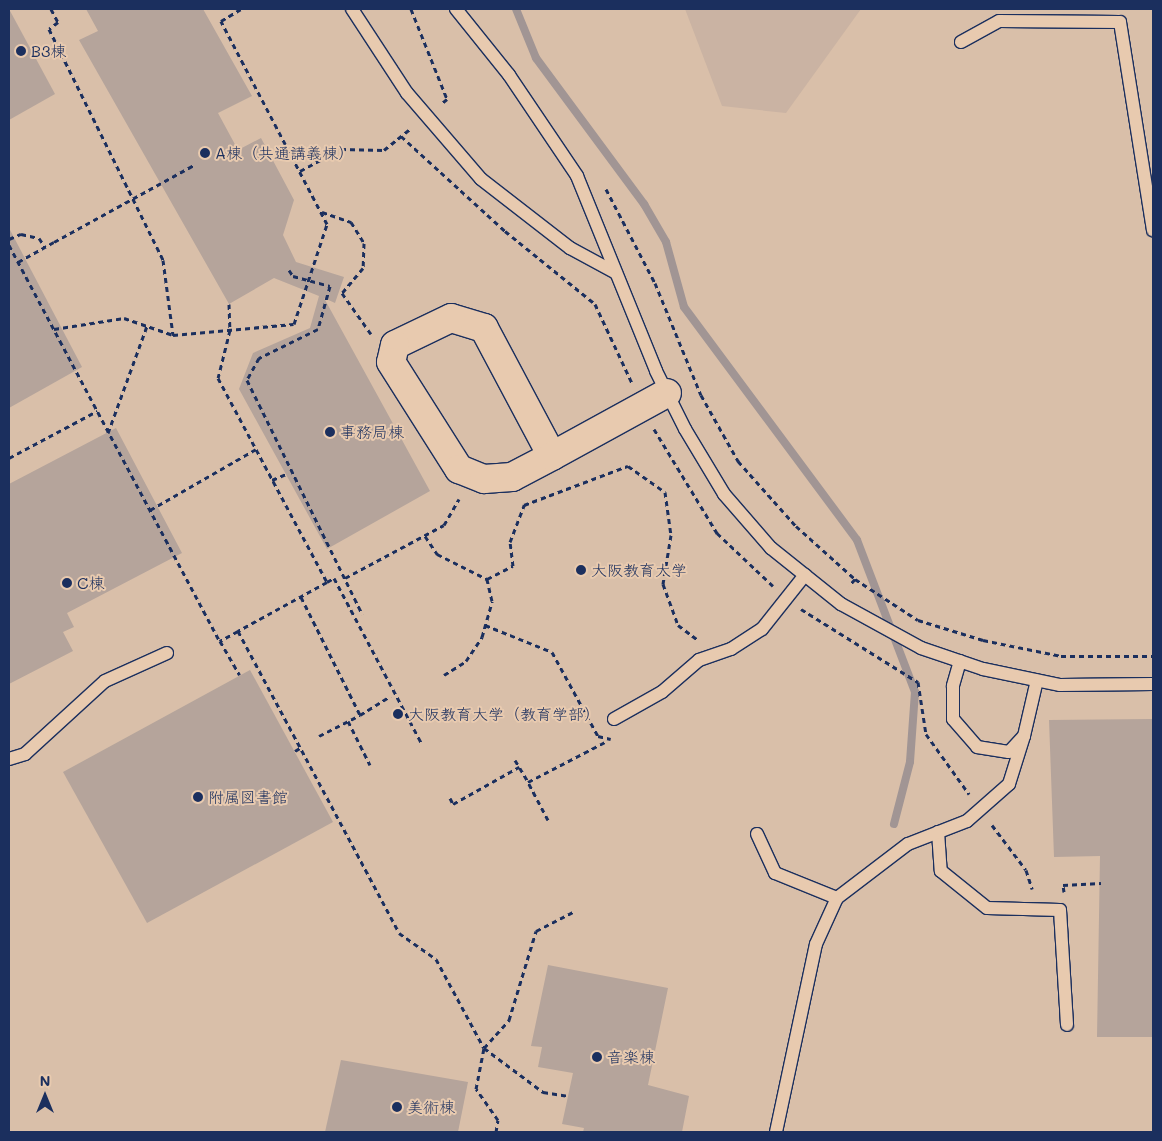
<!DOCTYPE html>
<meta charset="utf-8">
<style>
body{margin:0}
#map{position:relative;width:1162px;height:1141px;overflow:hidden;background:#e8caaf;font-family:Mali,"Klee One",sans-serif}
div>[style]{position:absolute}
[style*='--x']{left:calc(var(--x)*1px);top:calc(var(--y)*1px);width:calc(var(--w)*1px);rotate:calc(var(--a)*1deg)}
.built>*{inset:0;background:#d9bfa9}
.green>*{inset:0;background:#cab3a3}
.stream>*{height:8px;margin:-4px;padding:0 4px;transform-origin:4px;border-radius:4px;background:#a19594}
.building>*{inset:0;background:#b5a49b}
.path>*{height:3px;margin-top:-1.5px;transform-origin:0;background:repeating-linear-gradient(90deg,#1b2f5e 0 5px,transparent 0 9px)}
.roads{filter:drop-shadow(1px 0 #1b2f5e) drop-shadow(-1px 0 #1b2f5e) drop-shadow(0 1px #1b2f5e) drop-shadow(0 -1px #1b2f5e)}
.service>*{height:12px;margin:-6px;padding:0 6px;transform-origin:6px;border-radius:6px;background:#e8caaf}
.tertiary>*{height:28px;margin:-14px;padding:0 14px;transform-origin:14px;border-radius:14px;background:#e8caaf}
.path-bridge>*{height:3px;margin-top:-1.5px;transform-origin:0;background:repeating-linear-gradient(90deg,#1b2f5e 0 5px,transparent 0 9px)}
.dots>*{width:14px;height:14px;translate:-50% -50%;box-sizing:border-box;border:2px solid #e8caaf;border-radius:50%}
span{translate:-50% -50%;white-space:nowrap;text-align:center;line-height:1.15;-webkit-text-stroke:4px #e8caaf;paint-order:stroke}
.poi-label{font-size:16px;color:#1b2f5e}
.left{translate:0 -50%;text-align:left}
.frame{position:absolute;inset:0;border:10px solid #1b2f5e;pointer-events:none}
.north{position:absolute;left:20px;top:1071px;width:50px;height:50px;-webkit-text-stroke:4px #e8caaf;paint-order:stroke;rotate:0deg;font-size:14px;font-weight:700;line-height:20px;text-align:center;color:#1b2f5e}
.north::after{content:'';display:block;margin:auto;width:18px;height:22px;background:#1b2f5e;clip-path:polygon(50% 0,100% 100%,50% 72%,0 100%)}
</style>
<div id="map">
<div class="built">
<div style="clip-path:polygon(9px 9px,1153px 9px,1153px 1132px,9px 1132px)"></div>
</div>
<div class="green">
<div style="clip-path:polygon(685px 9px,861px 9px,786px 113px,722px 106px)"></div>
</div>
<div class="stream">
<div style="--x:516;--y:9;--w:53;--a:67.8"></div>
<div style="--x:536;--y:58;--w:182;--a:53.5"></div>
<div style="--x:644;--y:204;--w:44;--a:59.9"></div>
<div style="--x:666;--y:242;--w:67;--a:74.5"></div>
<div style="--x:684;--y:307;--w:290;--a:53.4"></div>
<div style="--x:857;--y:540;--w:163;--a:69.1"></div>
<div style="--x:915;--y:692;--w:70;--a:94.1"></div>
<div style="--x:910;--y:762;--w:64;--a:104.5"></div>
</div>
<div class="building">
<div style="clip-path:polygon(9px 9px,55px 94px,9px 120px)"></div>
<div style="clip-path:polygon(86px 9px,203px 9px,252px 96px,218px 113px,238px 150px,261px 138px,294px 200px,283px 235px,296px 262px,344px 277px,335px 303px,324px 298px,430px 491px,327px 549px,239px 389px,253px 353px,310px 328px,319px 296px,274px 278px,229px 304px,79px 40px,98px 31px)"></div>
<div style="clip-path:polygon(9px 228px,82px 367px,9px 408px)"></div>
<div style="clip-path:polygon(116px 428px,182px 553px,67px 613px,74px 627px,63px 632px,73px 651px,9px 684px,9px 484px)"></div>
<div style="clip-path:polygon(250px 670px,333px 822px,147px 923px,63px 772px)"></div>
<div style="clip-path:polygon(1153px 719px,1153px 1037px,1097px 1037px,1100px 856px,1054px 857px,1049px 720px)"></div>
<div style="clip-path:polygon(548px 965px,668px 988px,648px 1085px,689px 1096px,682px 1132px,583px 1132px,584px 1128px,562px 1124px,573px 1073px,538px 1067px,542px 1047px,531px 1046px)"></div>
<div style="clip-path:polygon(341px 1060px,468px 1082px,458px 1132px,325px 1132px)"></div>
</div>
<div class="path">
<div style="--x:51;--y:9;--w:15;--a:62"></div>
<div style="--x:58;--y:22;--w:11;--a:142"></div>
<div style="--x:49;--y:29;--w:258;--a:63.7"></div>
<div style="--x:163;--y:260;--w:76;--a:82.4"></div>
<div style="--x:173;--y:335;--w:121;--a:-5.2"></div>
<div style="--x:294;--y:324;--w:105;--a:-71.7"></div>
<div style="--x:327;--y:224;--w:229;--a:-117.6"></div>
<div style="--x:221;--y:21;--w:23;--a:-31"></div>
<div style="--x:411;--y:9;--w:97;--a:68.2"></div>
<div style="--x:447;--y:99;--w:8;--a:140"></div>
<div style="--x:401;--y:136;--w:141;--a:42.4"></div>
<div style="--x:505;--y:231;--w:116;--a:39"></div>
<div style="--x:595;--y:304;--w:87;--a:64.9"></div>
<div style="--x:300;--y:171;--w:47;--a:-28.2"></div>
<div style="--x:341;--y:149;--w:43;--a:1.3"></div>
<div style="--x:384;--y:150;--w:35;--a:-39"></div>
<div style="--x:606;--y:189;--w:106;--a:62.5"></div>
<div style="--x:655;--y:283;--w:121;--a:67.7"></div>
<div style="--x:701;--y:395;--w:76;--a:60.7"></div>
<div style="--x:738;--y:461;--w:87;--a:48.3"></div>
<div style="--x:796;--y:526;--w:79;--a:41.9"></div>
<div style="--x:855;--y:579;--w:9;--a:131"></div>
<div style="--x:322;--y:212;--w:31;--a:19"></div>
<div style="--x:351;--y:222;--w:25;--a:58"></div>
<div style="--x:364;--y:243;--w:25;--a:92"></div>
<div style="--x:363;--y:268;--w:33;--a:130"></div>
<div style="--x:342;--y:293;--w:50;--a:54.7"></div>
<div style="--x:9;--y:239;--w:13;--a:-23"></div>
<div style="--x:21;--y:234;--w:18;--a:13"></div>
<div style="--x:39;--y:238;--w:11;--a:56"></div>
<div style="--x:9;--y:245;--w:449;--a:62"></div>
<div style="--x:18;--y:262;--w:41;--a:-29.1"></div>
<div style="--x:289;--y:270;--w:7;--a:56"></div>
<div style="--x:293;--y:276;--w:38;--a:15"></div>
<div style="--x:330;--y:286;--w:45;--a:105.6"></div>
<div style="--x:318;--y:329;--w:66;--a:153.8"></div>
<div style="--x:259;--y:358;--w:25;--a:119"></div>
<div style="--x:247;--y:380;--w:261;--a:63.8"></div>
<div style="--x:229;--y:304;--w:26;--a:88"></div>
<div style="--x:230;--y:330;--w:49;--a:104"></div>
<div style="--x:218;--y:378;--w:231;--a:61.9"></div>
<div style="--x:327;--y:582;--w:8;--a:-30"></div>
<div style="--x:334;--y:578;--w:186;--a:62.1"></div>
<div style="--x:54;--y:329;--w:71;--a:-8.9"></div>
<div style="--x:124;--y:318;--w:52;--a:19.1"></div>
<div style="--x:654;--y:429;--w:122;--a:58.8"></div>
<div style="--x:717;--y:533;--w:77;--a:43.4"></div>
<div style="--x:108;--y:433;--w:114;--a:-70"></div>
<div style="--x:9;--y:458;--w:100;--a:-28.1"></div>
<div style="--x:272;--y:480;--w:15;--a:-23"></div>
<div style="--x:150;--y:510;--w:122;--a:-29.9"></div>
<div style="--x:425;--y:536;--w:22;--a:56"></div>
<div style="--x:437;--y:554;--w:56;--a:26.6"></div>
<div style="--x:345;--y:578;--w:112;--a:-28.2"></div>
<div style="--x:444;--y:525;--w:30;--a:-60"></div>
<div style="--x:487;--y:579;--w:29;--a:-27"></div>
<div style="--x:513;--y:566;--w:24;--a:-97"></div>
<div style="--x:510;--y:542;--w:40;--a:-69"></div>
<div style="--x:524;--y:505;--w:111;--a:-20.6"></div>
<div style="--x:628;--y:466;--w:45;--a:35.1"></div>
<div style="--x:665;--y:492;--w:43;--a:82.1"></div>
<div style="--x:671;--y:535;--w:50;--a:99.3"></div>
<div style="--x:663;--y:584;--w:44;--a:69.9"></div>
<div style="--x:678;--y:625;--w:25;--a:37"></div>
<div style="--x:855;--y:579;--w:75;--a:33.1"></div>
<div style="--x:918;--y:620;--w:68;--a:17.1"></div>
<div style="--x:983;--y:640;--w:80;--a:11.6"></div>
<div style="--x:1061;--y:656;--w:92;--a:0"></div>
<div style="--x:327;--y:582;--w:102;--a:151.2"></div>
<div style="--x:238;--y:631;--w:342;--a:61.9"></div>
<div style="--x:399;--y:933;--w:45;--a:35.1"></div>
<div style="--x:436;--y:959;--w:101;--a:61.7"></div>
<div style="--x:484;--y:1048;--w:74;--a:36.7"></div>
<div style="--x:543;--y:1092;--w:26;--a:9"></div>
<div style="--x:301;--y:597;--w:132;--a:63.4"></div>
<div style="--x:360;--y:715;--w:36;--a:-32"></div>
<div style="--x:801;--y:609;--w:138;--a:32"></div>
<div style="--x:918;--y:682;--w:53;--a:81.3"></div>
<div style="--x:926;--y:734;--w:74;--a:54.4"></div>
<div style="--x:485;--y:625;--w:72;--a:21.9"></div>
<div style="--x:552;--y:652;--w:96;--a:61.3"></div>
<div style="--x:598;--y:736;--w:13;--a:13"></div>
<div style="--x:238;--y:631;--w:21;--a:151"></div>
<div style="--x:220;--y:641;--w:39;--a:60"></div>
<div style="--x:444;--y:675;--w:26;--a:-32"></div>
<div style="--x:466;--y:661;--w:29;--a:-56"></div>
<div style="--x:482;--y:637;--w:37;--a:-74"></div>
<div style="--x:492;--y:601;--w:23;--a:-103"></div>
<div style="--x:348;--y:721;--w:49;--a:63.4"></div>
<div style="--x:319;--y:736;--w:46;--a:-27.1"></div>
<div style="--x:295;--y:751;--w:6;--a:-31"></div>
<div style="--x:515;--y:760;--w:26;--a:59"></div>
<div style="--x:450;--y:798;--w:7;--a:63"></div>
<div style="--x:453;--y:804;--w:76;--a:-29.3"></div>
<div style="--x:548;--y:820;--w:43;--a:-117.8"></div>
<div style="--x:528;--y:782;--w:89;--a:-27.4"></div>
<div style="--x:992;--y:825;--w:56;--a:52.9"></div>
<div style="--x:1026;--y:870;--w:20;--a:72"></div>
<div style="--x:1064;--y:892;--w:7;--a:-98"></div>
<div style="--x:1063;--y:885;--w:38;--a:-3"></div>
<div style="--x:496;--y:1132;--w:12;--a:-81"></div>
<div style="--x:498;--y:1120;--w:38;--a:-125"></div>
<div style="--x:476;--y:1089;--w:42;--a:-79"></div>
<div style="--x:484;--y:1048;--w:38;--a:-48"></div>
<div style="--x:509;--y:1020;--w:93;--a:-73.1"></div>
<div style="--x:536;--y:931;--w:44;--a:-27.1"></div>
</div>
<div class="roads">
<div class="service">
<div style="--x:352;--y:9;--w:100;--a:56.8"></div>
<div style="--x:407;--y:93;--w:113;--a:49.3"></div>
<div style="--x:481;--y:179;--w:113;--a:37.8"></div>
<div style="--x:570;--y:248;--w:52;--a:28.5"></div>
<div style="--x:456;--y:9;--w:85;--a:51.2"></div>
<div style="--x:509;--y:75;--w:122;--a:56"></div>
<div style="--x:577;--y:176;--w:210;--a:67.9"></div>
<div style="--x:656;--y:371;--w:65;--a:63.4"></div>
<div style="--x:685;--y:429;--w:76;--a:59"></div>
<div style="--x:724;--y:494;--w:72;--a:49"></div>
<div style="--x:771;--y:548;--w:90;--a:38.7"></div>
<div style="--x:841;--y:604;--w:91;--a:28.8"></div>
<div style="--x:921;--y:648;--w:65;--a:18.7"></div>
<div style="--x:983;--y:669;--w:79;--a:11.7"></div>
<div style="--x:1060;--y:685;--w:93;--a:-0.6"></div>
<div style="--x:961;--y:42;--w:43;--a:-28.9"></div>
<div style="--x:999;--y:21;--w:121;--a:0.5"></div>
<div style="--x:1120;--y:22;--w:211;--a:81"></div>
<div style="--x:960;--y:661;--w:26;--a:106"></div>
<div style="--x:953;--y:686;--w:33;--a:90"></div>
<div style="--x:953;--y:719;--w:37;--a:49"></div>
<div style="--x:977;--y:747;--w:32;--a:9"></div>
<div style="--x:1009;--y:752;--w:22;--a:-47"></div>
<div style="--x:1024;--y:736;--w:57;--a:-76.9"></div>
<div style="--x:614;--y:719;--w:55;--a:-29.4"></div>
<div style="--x:662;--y:692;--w:49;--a:-40.9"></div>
<div style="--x:699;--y:660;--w:34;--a:-19"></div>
<div style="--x:731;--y:649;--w:37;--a:-33"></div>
<div style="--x:762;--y:629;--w:69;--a:-51.5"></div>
<div style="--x:9;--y:759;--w:17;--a:-17"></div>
<div style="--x:25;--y:754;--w:108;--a:-42.4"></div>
<div style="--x:105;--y:681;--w:68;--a:-24.3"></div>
<div style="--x:938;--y:832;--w:39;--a:86"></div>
<div style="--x:941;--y:871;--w:59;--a:38.8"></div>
<div style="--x:987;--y:908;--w:73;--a:1.6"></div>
<div style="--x:1060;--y:910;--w:115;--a:86.5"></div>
<div style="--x:757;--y:834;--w:43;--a:65.2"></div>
<div style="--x:775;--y:873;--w:67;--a:22"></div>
<div style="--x:837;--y:898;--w:89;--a:-37.3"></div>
<div style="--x:908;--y:844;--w:63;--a:-21.3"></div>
<div style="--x:967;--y:821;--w:56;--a:-41.4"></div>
<div style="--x:1009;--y:784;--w:50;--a:-72.6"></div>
<div style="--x:776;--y:1132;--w:192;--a:-78"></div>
<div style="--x:816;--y:944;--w:51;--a:-65.5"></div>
</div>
<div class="tertiary">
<div style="--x:552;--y:456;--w:145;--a:-118"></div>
<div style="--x:484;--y:328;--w:34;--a:-163"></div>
<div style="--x:451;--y:318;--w:62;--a:154.3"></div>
<div style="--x:395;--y:345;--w:17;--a:103"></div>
<div style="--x:391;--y:362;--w:127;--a:57.6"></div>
<div style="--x:459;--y:469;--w:27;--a:22"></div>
<div style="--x:484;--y:479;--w:28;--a:-4"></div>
<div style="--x:512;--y:477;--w:45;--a:-27.7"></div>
<div style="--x:552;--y:456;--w:131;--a:-28.7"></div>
</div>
</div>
<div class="path-bridge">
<div style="--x:54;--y:242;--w:160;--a:-28.8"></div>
</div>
<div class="dots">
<div style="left:21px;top:51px;background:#1b2f5e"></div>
<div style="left:205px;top:153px;background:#1b2f5e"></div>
<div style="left:330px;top:432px;background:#1b2f5e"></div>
<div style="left:581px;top:570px;background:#1b2f5e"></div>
<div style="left:67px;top:583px;background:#1b2f5e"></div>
<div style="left:398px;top:714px;background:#1b2f5e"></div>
<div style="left:198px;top:797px;background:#1b2f5e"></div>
<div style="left:597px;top:1057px;background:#1b2f5e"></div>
<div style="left:397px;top:1107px;background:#1b2f5e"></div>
</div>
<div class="poi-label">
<span class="left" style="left:31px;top:51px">B3棟</span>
<span class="left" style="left:215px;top:153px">A棟（共通講義棟）</span>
<span class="left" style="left:340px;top:432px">事務局棟</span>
<span class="left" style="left:591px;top:570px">大阪教育大学</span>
<span class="left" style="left:77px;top:583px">C棟</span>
<span class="left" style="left:408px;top:714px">大阪教育大学（教育学部）</span>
<span class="left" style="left:208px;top:797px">附属図書館</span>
<span class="left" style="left:607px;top:1057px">音楽棟</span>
<span class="left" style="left:407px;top:1107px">美術棟</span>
</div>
<div class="frame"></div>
<div class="north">N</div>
</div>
